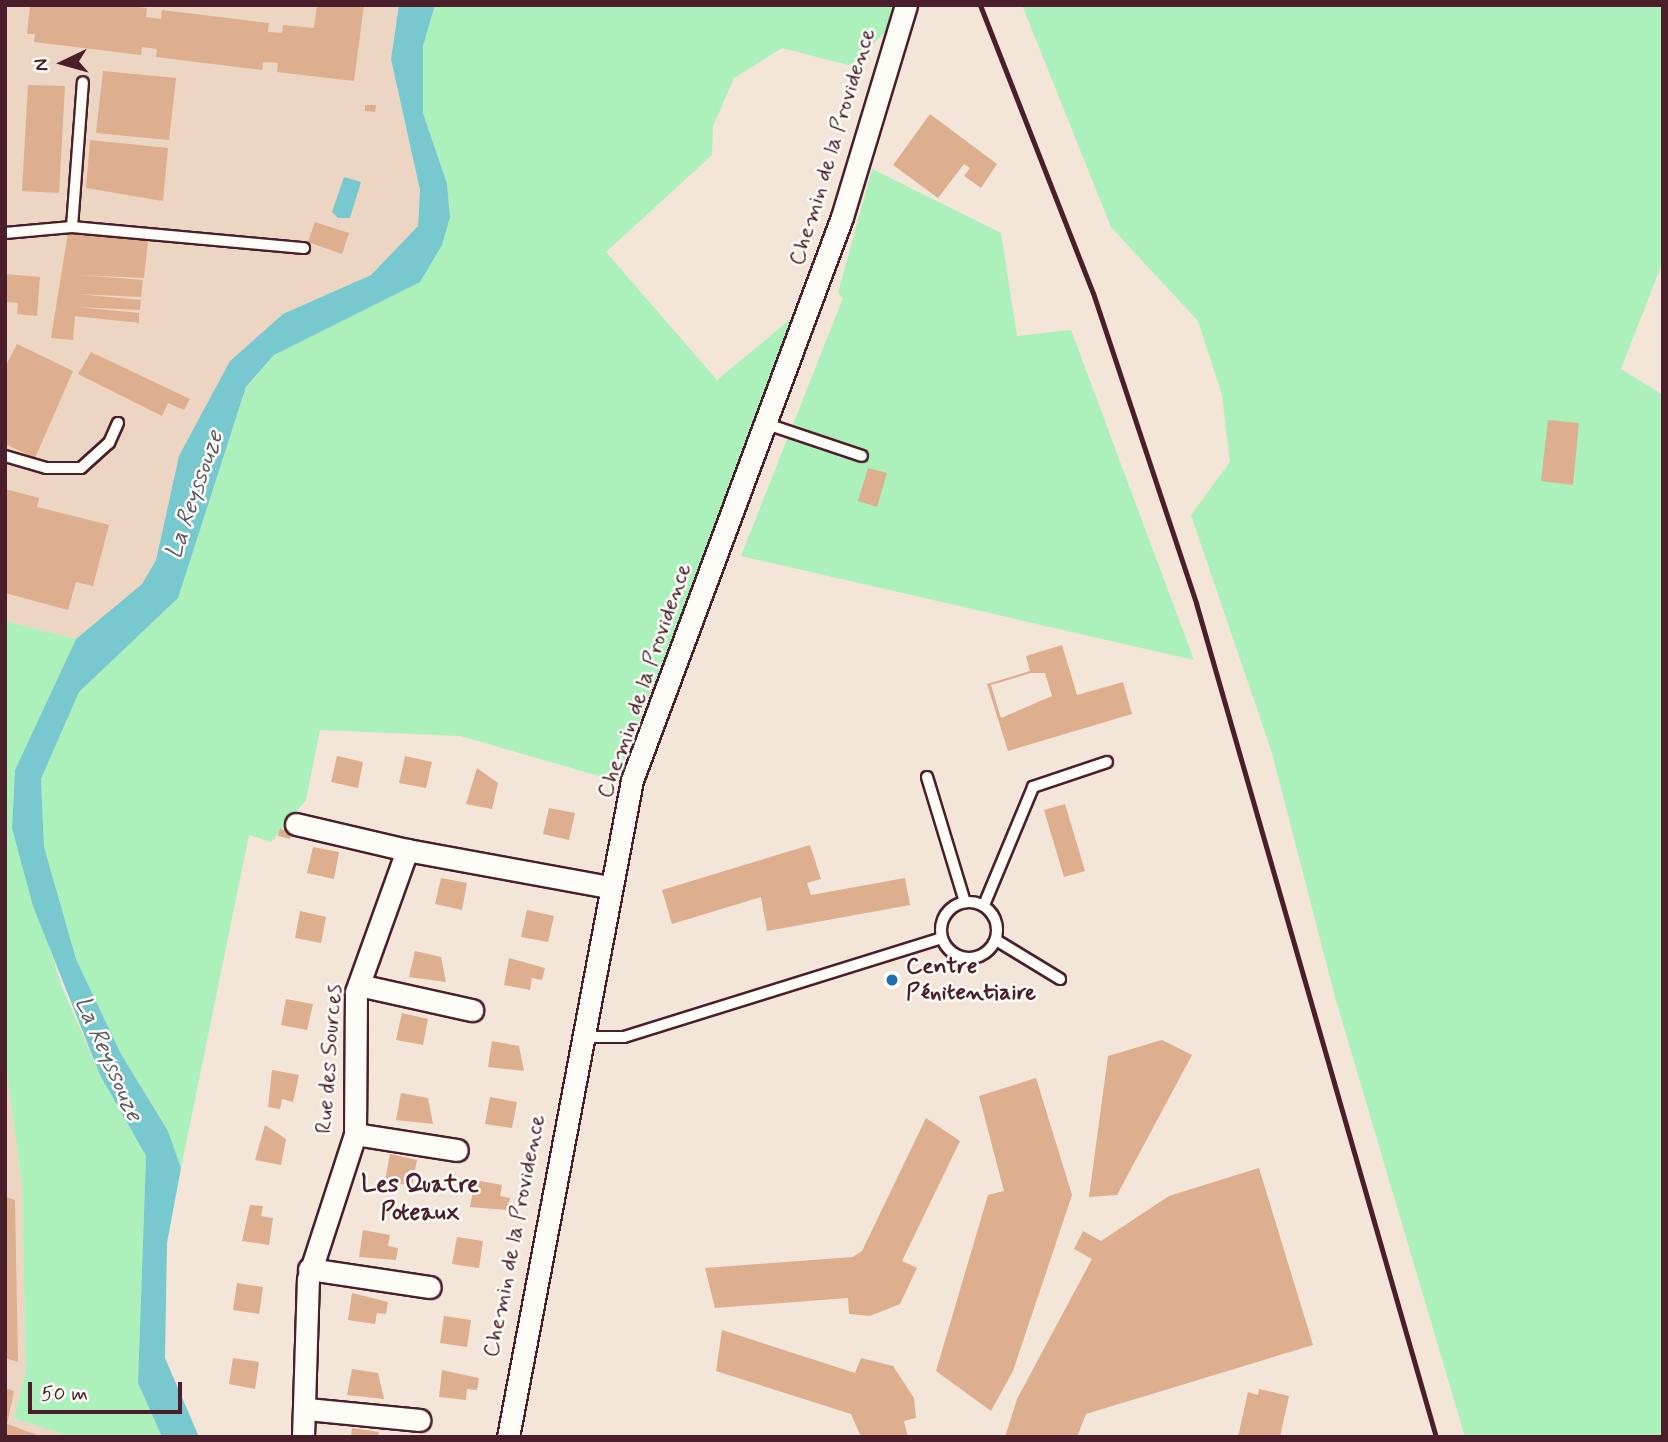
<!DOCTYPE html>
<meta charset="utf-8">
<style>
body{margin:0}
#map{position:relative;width:1668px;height:1442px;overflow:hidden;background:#f3e5d8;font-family:Mynerve,sans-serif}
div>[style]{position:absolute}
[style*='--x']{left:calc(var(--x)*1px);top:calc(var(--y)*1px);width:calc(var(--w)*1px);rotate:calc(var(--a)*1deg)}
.built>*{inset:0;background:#ecd5c2}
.green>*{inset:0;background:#acf0bb}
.water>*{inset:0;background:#77c9cf}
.building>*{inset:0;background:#ddaf8e}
.roads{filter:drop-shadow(2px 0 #4a1f2b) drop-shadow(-2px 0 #4a1f2b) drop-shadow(0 2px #4a1f2b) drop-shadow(0 -2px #4a1f2b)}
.lane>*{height:10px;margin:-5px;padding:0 5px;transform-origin:5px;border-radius:5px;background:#fdfcf7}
.lane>.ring{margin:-5px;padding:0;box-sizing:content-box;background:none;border:10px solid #fdfcf7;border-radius:50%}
.street>*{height:21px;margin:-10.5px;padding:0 10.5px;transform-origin:10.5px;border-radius:10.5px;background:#fdfcf7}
.rail>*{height:5px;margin:-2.5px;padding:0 2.5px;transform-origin:2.5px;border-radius:2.5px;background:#4a1f2b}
.dots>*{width:19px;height:19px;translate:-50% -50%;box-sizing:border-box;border:4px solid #fdfcf7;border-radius:50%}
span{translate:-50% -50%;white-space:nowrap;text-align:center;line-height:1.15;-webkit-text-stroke:5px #fdfcf7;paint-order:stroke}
.street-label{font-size:23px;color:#4a1f2b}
.poi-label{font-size:23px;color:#4a1f2b;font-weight:700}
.left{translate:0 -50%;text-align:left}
.water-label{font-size:24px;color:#5a5a64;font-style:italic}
.neighbourhood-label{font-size:24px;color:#4a1f2b;font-weight:700}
.frame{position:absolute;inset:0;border:7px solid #4a1f2b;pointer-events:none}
.north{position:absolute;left:28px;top:28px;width:70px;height:70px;-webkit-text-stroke:5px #fdfcf7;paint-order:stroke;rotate:265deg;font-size:19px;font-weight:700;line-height:28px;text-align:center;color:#4a1f2b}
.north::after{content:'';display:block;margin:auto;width:24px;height:32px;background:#4a1f2b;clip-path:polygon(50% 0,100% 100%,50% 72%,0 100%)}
.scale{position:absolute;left:28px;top:1382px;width:154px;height:32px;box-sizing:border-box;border:4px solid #4a1f2b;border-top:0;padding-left:9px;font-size:21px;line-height:24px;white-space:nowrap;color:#4a1f2b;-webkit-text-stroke:5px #fdfcf7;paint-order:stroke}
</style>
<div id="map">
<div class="built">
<div style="clip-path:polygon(5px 5px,399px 5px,391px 59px,420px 190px,418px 226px,371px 275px,283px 314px,179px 456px,156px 559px,142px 584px,76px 639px,5px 621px)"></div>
<div style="clip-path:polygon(5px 1058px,22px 1185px,26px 1370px,14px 1418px,71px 1437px,5px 1437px)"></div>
</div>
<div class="green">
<div style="clip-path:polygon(435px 5px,896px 5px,886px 31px,852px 66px,782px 48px,734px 78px,713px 126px,712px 155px,606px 252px,717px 380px,799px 312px,616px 781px,461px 736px,320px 730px,306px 800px,271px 842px,249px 835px,181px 1168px,168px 1131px,121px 1054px,76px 959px,44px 847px,41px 779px,79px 692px,178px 597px,246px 388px,274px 355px,450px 217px,447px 184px,423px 113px,423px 46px)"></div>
<div style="clip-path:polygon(1022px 5px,1663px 5px,1663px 261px,1621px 369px,1663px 395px,1663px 1437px,1465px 1437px,1335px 997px,1272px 753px,1191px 515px,1230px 462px,1222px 395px,1198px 321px,1111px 227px)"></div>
<div style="clip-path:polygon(872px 169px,1001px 233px,1017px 336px,1071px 330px,1194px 660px,741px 556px,843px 298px,838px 293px)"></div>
<div style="clip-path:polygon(5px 621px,76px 639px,15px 770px,12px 828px,62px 987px,100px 1075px,146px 1156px,138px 1383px,162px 1437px,71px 1437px,14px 1418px,26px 1370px,22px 1185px,5px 1058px)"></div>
</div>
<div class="water">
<div style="clip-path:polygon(399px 5px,435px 5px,423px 46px,423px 113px,447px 184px,450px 217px,442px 245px,420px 282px,274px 355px,246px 387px,178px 598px,79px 692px,41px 779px,44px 847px,76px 959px,121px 1054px,168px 1131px,181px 1168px,167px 1243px,165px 1358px,199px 1437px,162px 1437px,138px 1383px,146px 1156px,100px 1075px,33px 906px,12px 828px,15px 770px,76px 639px,142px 584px,156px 560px,179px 456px,230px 361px,283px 314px,371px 275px,418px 226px,420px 190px,391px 59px)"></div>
<div style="clip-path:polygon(344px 177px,361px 182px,350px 218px,338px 218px,332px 212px)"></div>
</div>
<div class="building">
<div style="clip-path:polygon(30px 5px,121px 5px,147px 8px,146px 17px,161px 19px,162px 10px,269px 23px,268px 32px,282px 33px,283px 25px,314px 28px,317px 5px,364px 5px,354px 81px,277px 72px,278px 63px,263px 62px,262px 70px,156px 57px,157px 49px,142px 47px,141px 55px,34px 42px,35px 34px,27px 34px)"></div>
<div style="clip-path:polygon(103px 71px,176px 78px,169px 140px,96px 133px)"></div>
<div style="clip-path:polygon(28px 85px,65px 86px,59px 193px,22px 191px)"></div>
<div style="clip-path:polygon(365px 105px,376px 105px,375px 112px,365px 111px)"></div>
<div style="clip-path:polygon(930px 114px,997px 164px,981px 188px,964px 176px,970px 168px,964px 164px,938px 198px,893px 165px)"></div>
<div style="clip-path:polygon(90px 140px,168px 148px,163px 201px,86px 188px)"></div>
<div style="clip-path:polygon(315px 222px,349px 233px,342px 254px,308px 242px)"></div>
<div style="clip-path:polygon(68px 233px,148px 241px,144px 278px,79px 275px,143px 280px,141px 297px,77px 294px,141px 300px,140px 310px,76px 307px,139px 313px,139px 323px,75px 316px,73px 340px,51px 338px)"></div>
<div style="clip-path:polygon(5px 274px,40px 277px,37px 316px,17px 314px,18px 303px,5px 302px)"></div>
<div style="clip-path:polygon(17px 344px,73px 371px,35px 458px,5px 444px,5px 367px)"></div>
<div style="clip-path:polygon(91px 352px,190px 399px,184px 410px,168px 403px,162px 416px,78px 374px)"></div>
<div style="clip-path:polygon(1548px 420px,1579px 423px,1573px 485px,1541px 481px)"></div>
<div style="clip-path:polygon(868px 468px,887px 473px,877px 507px,858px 501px)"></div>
<div style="clip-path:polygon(5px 489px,39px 498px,37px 507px,109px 525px,93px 586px,76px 582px,68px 610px,5px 593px)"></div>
<div style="clip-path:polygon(evenodd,1062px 645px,1077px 695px,1123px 682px,1132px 714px,1008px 751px,987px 684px,1030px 671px,1026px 656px,1062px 645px,1031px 673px,1045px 673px,1052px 696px,1001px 718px,991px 685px,1031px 673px)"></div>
<div style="clip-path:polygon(337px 756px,363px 762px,358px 788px,331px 782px)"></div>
<div style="clip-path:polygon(405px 756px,432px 762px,426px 788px,399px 783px)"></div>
<div style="clip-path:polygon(477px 768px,498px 783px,492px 809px,466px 804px)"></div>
<div style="clip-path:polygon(1065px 804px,1085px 871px,1064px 877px,1044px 810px)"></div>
<div style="clip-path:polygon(549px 808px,575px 813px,569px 840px,543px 834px)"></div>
<div style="clip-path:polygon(280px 829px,292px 831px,290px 839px,278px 836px)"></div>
<div style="clip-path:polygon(810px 845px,821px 879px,807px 883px,811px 895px,905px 878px,910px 905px,767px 931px,761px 897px,672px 924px,662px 890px)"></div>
<div style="clip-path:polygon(313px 847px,339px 852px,334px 879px,307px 873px)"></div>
<div style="clip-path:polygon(441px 878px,467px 883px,462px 910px,435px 904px)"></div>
<div style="clip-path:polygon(527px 910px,554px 916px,548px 942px,521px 937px)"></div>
<div style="clip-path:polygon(300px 911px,326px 917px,321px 943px,295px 938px)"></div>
<div style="clip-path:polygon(415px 951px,441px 957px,446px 982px,409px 977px)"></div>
<div style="clip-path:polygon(509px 958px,545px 968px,542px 980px,532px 978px,530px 990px,504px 985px)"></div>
<div style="clip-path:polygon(286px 999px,313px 1004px,307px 1030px,281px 1025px)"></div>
<div style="clip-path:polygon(402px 1013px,428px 1019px,423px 1045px,396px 1040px)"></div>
<div style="clip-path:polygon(1162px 1040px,1192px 1055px,1117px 1195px,1089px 1197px,1108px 1056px)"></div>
<div style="clip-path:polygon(492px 1041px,519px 1046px,524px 1071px,488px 1067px)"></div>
<div style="clip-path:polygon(272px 1070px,299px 1075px,293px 1102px,282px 1099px,280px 1109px,268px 1107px)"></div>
<div style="clip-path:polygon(1036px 1078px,1072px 1195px,1013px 1371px,991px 1411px,936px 1371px,988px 1195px,1004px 1191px,979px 1096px)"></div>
<div style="clip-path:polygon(401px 1093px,428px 1098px,433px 1124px,396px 1120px)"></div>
<div style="clip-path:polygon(490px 1097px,517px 1102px,512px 1128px,485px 1124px)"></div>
<div style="clip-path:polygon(926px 1118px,960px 1141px,902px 1261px,917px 1268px,900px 1304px,870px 1316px,849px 1314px,848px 1298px,715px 1308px,705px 1268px,853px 1257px,862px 1251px)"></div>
<div style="clip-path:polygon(265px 1125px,286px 1139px,281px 1165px,255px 1160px)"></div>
<div style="clip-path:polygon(390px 1154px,417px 1160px,412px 1186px,385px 1181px)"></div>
<div style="clip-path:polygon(1259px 1168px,1313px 1345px,1086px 1414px,1077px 1437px,1005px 1437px,1017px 1399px,1092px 1259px,1074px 1249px,1083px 1231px,1101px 1241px,1169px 1196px)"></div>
<div style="clip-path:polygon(475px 1180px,502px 1185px,500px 1196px,510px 1198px,507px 1210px,470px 1207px)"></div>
<div style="clip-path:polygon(5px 1197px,15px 1200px,18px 1362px,5px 1358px)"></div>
<div style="clip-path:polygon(250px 1205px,263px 1206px,261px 1216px,273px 1218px,269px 1245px,242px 1241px)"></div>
<div style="clip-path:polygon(363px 1230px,390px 1235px,388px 1246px,398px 1248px,396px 1260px,359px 1257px)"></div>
<div style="clip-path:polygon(457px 1237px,483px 1241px,479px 1268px,452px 1264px)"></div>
<div style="clip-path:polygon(237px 1283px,263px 1287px,259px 1314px,233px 1310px)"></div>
<div style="clip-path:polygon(352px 1293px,388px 1302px,386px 1314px,377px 1313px,375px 1324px,348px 1320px)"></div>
<div style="clip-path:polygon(444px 1316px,471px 1320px,467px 1347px,440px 1343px)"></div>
<div style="clip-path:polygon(722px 1330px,855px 1373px,861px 1358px,893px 1366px,914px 1398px,916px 1418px,904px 1421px,908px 1437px,861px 1437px,851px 1414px,716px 1371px)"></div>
<div style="clip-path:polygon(233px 1358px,259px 1362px,255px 1389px,229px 1384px)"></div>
<div style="clip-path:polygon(352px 1369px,378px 1373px,384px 1399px,347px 1395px)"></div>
<div style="clip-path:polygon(442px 1370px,479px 1378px,477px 1390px,467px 1389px,466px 1400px,439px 1397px)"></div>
<div style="clip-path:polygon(5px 1388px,14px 1391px,7px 1424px,43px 1437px,5px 1437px)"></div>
<div style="clip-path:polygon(1259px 1389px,1289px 1396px,1280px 1437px,1238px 1437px,1248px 1392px,1258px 1395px)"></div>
<div style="clip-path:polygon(352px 1428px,379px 1432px,378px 1437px,351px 1437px)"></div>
</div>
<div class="roads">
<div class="lane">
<div style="--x:72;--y:227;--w:233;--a:5.2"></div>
<div style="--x:5;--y:233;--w:67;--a:-5.1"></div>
<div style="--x:72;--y:227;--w:145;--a:-85.7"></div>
<div style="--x:767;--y:424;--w:100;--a:18.6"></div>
<div style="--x:5;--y:456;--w:43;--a:16.3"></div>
<div style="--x:46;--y:468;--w:35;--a:0"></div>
<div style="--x:81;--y:468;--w:38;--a:-42"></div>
<div style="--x:109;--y:443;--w:22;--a:-66"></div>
<div style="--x:927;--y:777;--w:131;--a:73.1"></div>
<div class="ring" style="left:941px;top:902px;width:46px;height:46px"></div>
<div style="--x:984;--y:905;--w:128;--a:-67.4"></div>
<div style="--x:1033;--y:787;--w:78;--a:-18.7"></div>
<div style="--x:996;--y:940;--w:75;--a:31.4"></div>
<div style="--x:582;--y:1037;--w:42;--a:0"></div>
<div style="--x:624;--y:1037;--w:333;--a:-17.3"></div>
</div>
<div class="street">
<div style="--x:296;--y:824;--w:114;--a:13.2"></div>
<div style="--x:359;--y:985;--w:116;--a:12.5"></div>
<div style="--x:355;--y:1134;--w:103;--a:8.9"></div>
<div style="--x:309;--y:1269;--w:122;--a:8.5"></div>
<div style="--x:307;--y:1409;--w:113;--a:5.6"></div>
<div style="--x:303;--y:1437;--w:158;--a:-88.2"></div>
<div style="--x:308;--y:1279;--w:152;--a:-72"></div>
<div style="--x:355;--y:1134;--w:142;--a:-89.6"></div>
<div style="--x:356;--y:992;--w:151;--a:-70.2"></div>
<div style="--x:407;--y:850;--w:205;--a:10.4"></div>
<div style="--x:508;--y:1437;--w:669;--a:-79.31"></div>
<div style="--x:632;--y:780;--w:601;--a:-69.54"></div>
<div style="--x:842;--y:217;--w:221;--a:-73.2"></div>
</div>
</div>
<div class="rail">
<div style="--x:980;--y:5;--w:309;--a:68.6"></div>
<div style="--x:1093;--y:293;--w:327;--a:71.6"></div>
<div style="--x:1196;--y:603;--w:868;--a:73.95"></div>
</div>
<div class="dots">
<div style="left:892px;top:980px;background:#1f6fb2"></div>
</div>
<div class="street-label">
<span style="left:833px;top:147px;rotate:-73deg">Chemin de la Providence</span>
<span style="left:645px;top:681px;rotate:-71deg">Chemin de la Providence</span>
<span style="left:330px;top:1059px;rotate:-86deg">Rue des Sources</span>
<span style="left:515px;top:1236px;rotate:-79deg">Chemin de la Providence</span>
</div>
<div class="poi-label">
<span class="left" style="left:906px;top:980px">Centre<br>Pénitentiaire</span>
</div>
<div class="water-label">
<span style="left:195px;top:495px;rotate:-71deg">La Reyssouze</span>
<span style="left:108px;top:1059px;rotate:66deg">La Reyssouze</span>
</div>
<div class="neighbourhood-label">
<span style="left:420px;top:1199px">Les Quatre<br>Poteaux</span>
</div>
<div class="frame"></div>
<div class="north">N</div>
<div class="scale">50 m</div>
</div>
